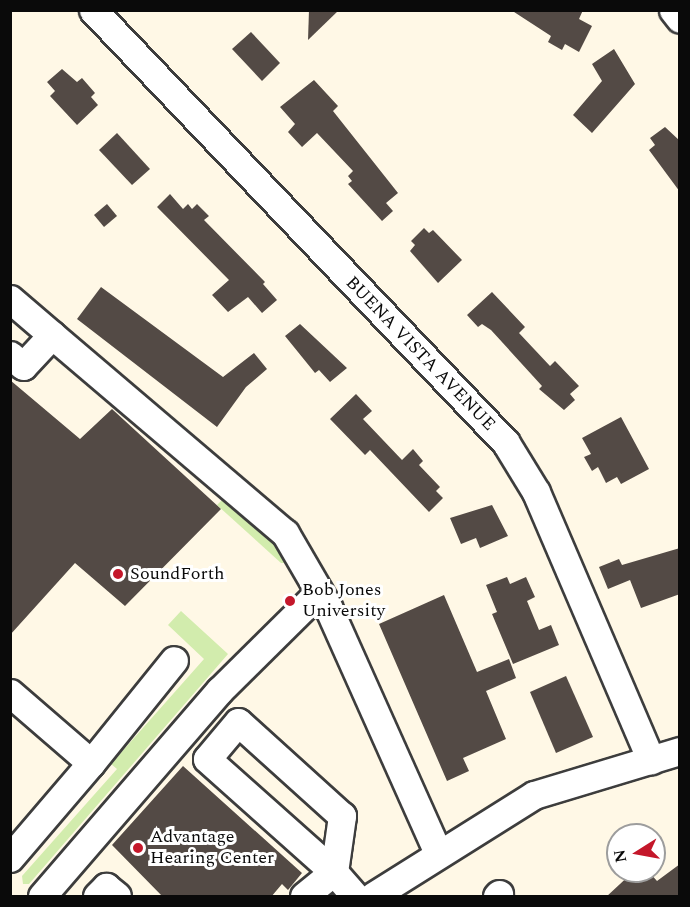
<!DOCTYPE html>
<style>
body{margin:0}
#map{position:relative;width:690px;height:907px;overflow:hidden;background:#fff8e6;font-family:Spectral,serif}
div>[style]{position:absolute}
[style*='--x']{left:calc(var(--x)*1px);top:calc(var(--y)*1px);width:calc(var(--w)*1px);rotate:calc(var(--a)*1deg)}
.green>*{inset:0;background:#d2ecad}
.building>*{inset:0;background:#534a45}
.roads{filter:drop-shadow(2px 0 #3d3d3d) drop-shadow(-2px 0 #3d3d3d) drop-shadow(0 2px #3d3d3d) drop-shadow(0 -2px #3d3d3d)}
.minor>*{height:27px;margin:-13.5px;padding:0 13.5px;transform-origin:13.5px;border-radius:13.5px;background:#fff}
.dots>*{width:16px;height:16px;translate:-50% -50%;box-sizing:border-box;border:3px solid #fff;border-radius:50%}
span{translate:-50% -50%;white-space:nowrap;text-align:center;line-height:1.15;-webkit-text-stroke:6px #fff;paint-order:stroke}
.street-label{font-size:18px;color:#0a0a0a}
.poi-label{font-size:18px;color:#0a0a0a}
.left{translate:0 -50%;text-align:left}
.frame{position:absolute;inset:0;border:12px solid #0a0a0a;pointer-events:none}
.north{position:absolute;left:606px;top:823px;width:60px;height:60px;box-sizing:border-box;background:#fff;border:2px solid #9d9d9d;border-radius:50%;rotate:259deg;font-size:16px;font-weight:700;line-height:24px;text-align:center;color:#0a0a0a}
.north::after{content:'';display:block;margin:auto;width:21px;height:27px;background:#c4172a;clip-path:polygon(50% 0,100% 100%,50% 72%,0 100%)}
</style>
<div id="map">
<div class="green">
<div style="clip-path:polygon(225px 497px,277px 540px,285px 563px,281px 563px,217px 505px)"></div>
<div style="clip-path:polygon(181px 611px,228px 654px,29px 884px,23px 884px,22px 876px,117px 769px,111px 764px,204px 659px,168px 625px)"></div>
</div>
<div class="building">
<div style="clip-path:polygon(309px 10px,339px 10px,308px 40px)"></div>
<div style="clip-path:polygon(511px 10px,583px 10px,579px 19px,592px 26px,579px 52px,565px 44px,562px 50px,548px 42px,551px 36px)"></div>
<div style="clip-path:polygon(251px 32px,280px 63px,262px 81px,232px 49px)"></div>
<div style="clip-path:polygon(614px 49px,635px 84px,592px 133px,573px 115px,602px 81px,592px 64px)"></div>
<div style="clip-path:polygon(62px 69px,77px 82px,82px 78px,95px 93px,91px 97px,98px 105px,77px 125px,50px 96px,55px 91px,47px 82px)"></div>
<div style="clip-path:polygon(314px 80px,338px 106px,333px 111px,398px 193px,386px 203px,393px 211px,382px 221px,348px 184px,352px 181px,348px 176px,353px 171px,317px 133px,302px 147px,288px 132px,295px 124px,280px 107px)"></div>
<div style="clip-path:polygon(665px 127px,680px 141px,680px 192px,649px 150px,655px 145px,650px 138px)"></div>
<div style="clip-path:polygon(117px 133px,150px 169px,132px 185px,99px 150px)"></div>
<div style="clip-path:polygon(170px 194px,183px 209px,188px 204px,192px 209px,197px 204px,209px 216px,204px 220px,265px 282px,263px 284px,277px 300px,262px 313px,248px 297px,228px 312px,212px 295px,229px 280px,157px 207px)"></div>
<div style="clip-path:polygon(107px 204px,117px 216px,104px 227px,94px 215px)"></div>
<div style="clip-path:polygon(424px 228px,429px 233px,433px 230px,462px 260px,438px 283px,410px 251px,415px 245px,411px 241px)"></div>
<div style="clip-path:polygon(101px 287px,223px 377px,254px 353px,267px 369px,246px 387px,217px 427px,77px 319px)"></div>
<div style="clip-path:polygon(492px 292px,525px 327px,519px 333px,550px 366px,555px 361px,579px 386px,570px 394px,575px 400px,564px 410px,539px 389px,542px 386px,491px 330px,482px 324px,478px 327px,467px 315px)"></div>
<div style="clip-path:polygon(300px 324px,347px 368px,330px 382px,319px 370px,315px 373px,285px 336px)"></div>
<div style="clip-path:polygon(10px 380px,80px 439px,112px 409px,221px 509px,125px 606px,75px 563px,10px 635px)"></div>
<div style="clip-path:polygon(356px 394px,372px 411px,363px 419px,402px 460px,413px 449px,423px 461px,419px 465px,440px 487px,436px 491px,443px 498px,429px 512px,370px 450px,365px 455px,330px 419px)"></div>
<div style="clip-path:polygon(621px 417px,649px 469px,621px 484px,617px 477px,606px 483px,598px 467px,592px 471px,584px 457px,591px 454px,582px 438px)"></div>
<div style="clip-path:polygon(492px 505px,508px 536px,480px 548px,476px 538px,461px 544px,450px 518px)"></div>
<div style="clip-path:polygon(680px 548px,680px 594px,641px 608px,630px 580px,608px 589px,599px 567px,619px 559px,622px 565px)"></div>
<div style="clip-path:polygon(507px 577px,510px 584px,526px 577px,535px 597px,527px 601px,539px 630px,551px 625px,559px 645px,513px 664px,492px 614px,497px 612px,486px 585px)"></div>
<div style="clip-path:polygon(444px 595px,477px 672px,509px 659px,516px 678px,486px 691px,506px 739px,463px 758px,469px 771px,447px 781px,379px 624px)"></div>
<div style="clip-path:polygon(566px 676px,593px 737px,556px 753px,530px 692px)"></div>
<div style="clip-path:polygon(183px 766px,302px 873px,288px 890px,282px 884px,271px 897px,163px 897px,112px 845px)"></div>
<div style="clip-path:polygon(680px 864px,680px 897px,606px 897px,634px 871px,648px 871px,657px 881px)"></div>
</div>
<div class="roads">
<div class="minor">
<div style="--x:93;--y:10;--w:598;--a:46.35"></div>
<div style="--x:506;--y:443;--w:57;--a:58.5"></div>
<div style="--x:536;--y:492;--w:292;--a:66.8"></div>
<div style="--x:673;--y:10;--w:11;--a:52"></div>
<div style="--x:10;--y:299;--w:55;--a:40.6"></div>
<div style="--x:52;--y:335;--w:42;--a:133.1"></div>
<div style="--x:23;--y:366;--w:17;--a:-140"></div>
<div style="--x:52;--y:335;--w:306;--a:40.4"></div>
<div style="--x:285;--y:533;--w:86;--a:59.8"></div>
<div style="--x:328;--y:607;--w:269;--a:65.9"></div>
<div style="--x:10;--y:693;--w:107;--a:40.8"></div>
<div style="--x:91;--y:763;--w:125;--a:130.5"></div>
<div style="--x:91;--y:763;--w:132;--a:-51.1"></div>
<div style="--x:42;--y:896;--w:272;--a:-49.2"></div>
<div style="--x:220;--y:690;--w:139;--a:-44.7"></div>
<div style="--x:97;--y:896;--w:13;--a:-45"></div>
<div style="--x:106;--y:887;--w:14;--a:39"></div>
<div style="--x:304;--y:896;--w:38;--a:-39"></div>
<div style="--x:334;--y:872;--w:57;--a:-81.9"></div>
<div style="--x:342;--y:816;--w:140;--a:-137.9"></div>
<div style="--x:238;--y:722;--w:48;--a:130"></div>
<div style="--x:207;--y:759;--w:170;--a:41.7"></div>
<div style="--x:334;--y:872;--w:32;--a:49"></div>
<div style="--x:373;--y:896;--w:190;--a:-32.1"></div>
<div style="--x:534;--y:795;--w:152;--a:-16.8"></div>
<div style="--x:497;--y:896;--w:3;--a:-45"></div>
</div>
</div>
<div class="dots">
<div style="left:118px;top:574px;background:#c4172a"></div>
<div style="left:290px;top:601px;background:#c4172a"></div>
<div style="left:138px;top:848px;background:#c4172a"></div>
</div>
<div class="street-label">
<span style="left:420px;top:354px;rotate:46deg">BUENA VISTA AVENUE</span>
</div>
<div class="poi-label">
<span class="left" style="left:130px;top:574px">SoundForth</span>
<span class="left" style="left:302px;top:601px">Bob Jones<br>University</span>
<span class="left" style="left:150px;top:848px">Advantage<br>Hearing Center</span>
</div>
<div class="frame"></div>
<div class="north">N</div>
</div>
